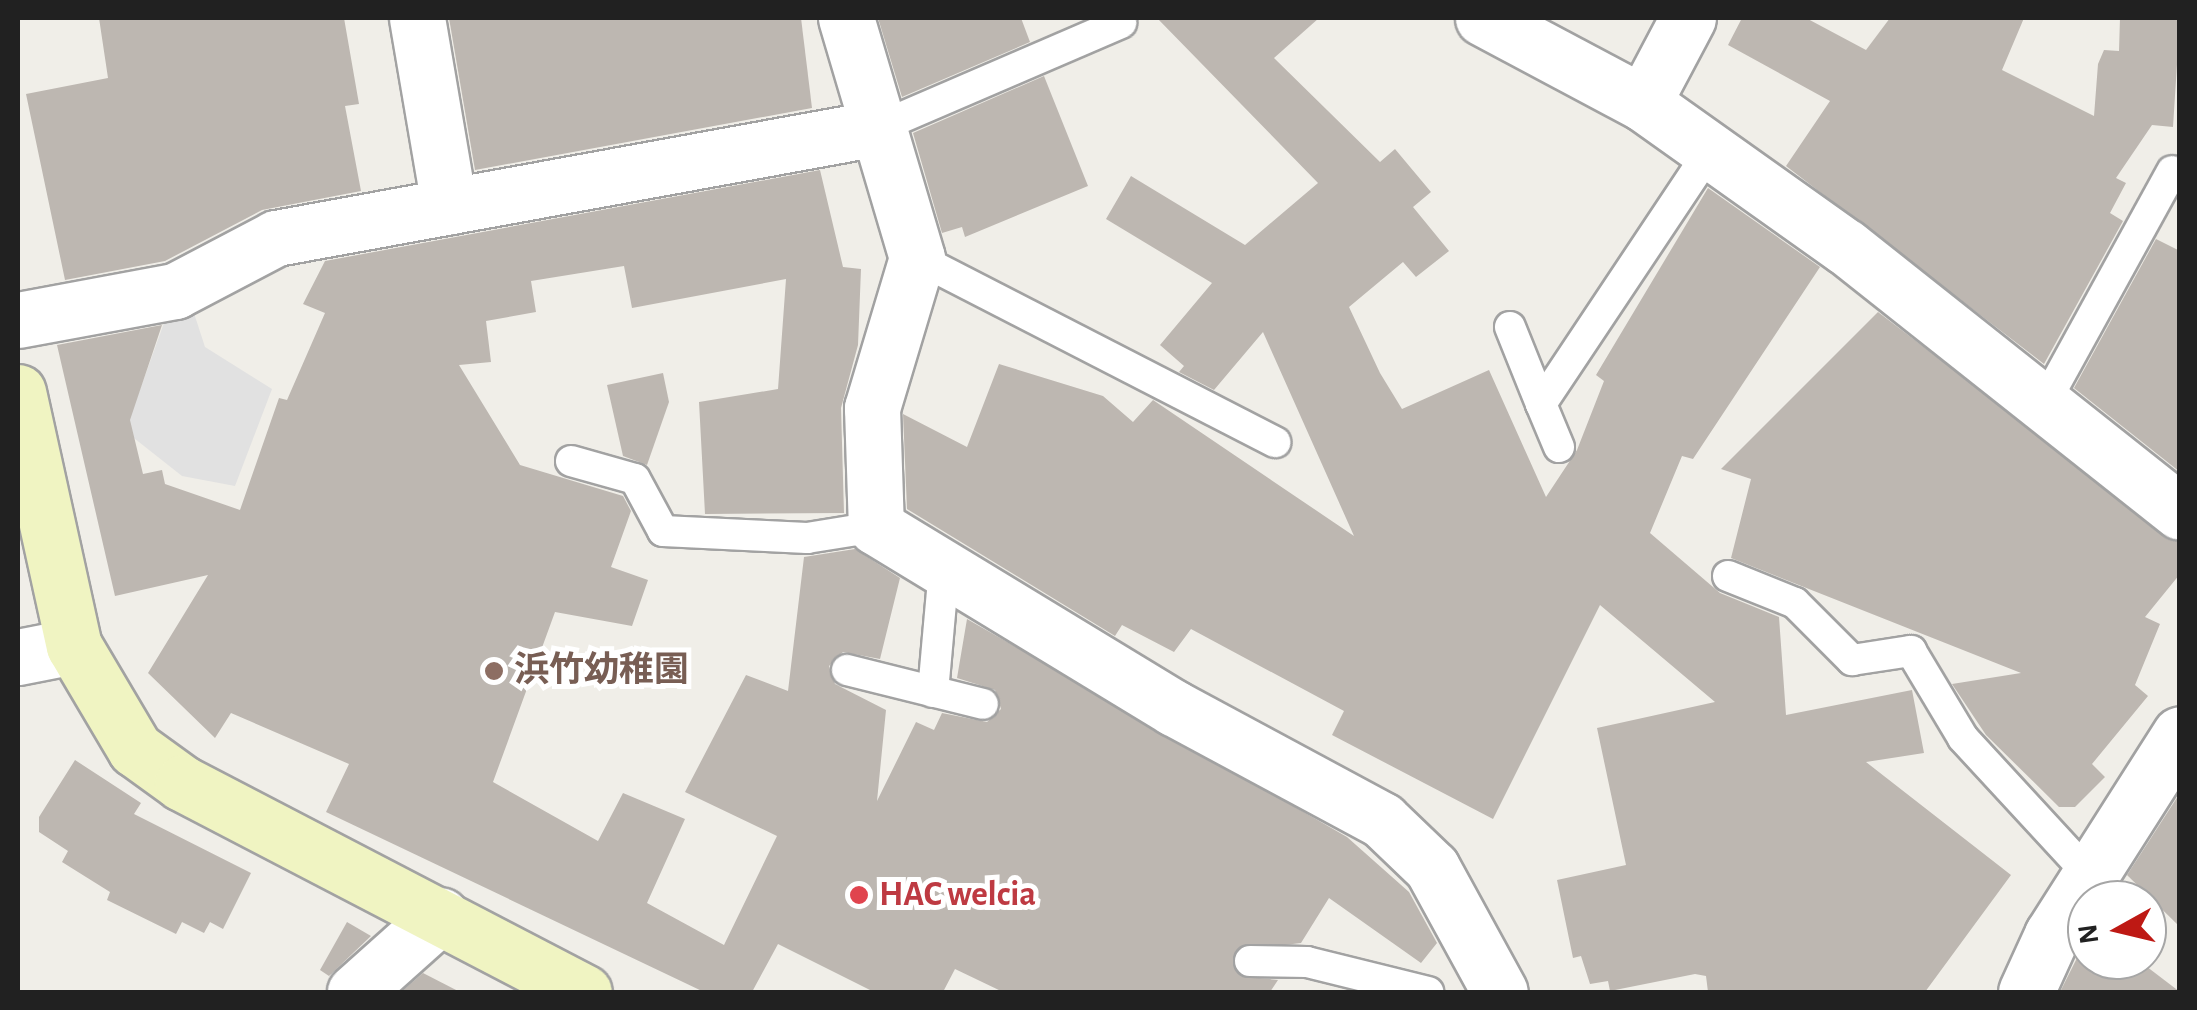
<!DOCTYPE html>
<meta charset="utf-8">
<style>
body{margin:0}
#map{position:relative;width:2197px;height:1010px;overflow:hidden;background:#f0eee8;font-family:"Alegreya Sans","Noto Sans JP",sans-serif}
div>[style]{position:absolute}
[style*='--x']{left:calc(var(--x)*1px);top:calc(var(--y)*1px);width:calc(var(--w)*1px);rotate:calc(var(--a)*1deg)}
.parking>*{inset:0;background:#e1e1e1}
.building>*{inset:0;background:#bdb7b1}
.roads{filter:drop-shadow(2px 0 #a2a2a2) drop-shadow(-2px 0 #a2a2a2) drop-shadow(0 2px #a2a2a2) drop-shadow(0 -2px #a2a2a2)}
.lane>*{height:30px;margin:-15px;padding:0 15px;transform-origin:15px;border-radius:15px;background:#fff}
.street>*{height:55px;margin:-27.5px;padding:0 27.5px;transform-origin:27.5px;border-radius:27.5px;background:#fff}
.secondary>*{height:55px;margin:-27.5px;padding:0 27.5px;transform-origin:27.5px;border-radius:27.5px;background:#f0f4c2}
.dots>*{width:28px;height:28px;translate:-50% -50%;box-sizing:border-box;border:5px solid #fff;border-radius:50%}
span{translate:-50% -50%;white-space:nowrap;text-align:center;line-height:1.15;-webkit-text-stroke:10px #fff;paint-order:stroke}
.education-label{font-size:35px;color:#785e54;font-weight:700}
.left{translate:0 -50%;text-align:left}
.health-label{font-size:35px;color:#be3a42;font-weight:700}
.frame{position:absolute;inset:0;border:20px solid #212121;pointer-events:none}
.north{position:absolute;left:2067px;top:880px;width:100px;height:100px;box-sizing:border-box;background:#fff;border:2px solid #a6a6a6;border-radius:50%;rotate:262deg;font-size:28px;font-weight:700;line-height:40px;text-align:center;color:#212121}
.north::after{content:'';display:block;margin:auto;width:35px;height:45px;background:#be1914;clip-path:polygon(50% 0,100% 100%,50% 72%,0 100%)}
</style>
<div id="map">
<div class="parking">
<div style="clip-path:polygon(192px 307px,205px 347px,272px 389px,235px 486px,182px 476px,125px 431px,168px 312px)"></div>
</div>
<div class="building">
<div style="clip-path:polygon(99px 18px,344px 18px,359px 104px,345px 106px,361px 191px,262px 210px,165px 261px,65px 280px,26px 94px,108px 78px)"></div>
<div style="clip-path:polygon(449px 18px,801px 18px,812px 108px,475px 170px)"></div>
<div style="clip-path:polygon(878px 18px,1021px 18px,1030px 42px,902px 97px)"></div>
<div style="clip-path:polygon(1157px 18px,1319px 18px,1274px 58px,1380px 162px,1395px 149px,1431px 192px,1413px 207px,1449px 251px,1416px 277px,1403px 262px,1349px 307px,1380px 373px,1402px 409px,1489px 370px,1546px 497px,1577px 450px,1604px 381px,1596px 375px,1708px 188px,1820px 267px,1693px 459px,1682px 456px,1650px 533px,1720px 593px,1779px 617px,1786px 715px,1912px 690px,1924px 753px,1866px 762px,2011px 875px,1925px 992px,1708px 992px,1706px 976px,1695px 974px,1610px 991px,1608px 981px,1590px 984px,1581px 956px,1573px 958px,1557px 880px,1626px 865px,1597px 728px,1715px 702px,1600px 605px,1493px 819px,1332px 735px,1344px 711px,1191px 629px,1174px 652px,1122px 625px,1115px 636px,907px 509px,903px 414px,967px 447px,999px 364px,1103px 396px,1133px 422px,1153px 400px,1354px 536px,1263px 332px,1214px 390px,1179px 372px,1184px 366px,1160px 345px,1212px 283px,1106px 219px,1131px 176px,1245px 245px,1318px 183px)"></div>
<div style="clip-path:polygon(1742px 18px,1806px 18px,1866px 50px,1890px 18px,2024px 18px,2002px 70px,2094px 116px,2098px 64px,2104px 50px,2119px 51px,2120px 18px,2180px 18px,2173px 127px,2152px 125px,2116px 178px,2126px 183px,2110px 213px,2123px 221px,2044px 364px,1786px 166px,1830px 101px,1728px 45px)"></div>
<div style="clip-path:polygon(1044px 76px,1088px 186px,965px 237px,962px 227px,942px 233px,913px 133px)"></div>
<div style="clip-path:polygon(820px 170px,843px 267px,861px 269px,858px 345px,841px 408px,844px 513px,705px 514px,699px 402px,778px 389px,786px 279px,632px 308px,624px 266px,531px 281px,536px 312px,486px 321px,491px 362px,459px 365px,520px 465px,623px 496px,631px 511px,611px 567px,648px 580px,632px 626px,555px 612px,493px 782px,598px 841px,623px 793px,685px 819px,647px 903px,724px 945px,777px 836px,685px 792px,746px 675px,788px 691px,804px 557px,855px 549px,900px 578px,880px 659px,843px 652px,829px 666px,835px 684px,886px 710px,877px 801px,916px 722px,934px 730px,942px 713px,987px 722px,1001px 709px,995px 690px,957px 678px,967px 619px,1347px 837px,1409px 892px,1437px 943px,1421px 963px,1329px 898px,1301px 943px,1235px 951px,1240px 976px,1278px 980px,1270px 992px,1003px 992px,955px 969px,943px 992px,874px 992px,778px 944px,752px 992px,704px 992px,326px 812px,349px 764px,231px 713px,215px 738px,148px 673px,208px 575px,115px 596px,57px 345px,162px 325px,130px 420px,143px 474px,162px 470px,165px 484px,240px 510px,279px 398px,287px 400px,325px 313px,303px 304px,325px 261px)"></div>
<div style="clip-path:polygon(2156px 239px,2180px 251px,2180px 472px,2074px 388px)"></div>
<div style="clip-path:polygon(1878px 312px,2180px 543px,2180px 574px,2145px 617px,2160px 624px,2135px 685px,2148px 696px,2092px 764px,2105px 777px,2075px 807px,2059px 807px,1986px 735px,1952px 684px,2021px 673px,1731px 558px,1751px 479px,1721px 469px)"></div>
<div style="clip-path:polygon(663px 373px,669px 402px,647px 465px,623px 456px,607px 385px)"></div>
<div style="clip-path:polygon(75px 760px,141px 803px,134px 814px,251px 873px,223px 929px,210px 922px,204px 933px,182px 922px,176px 934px,107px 900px,110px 892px,62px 862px,68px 851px,39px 832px,39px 817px)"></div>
<div style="clip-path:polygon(2180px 793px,2180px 927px,2127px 875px)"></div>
<div style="clip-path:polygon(347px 922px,371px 936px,329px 976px,320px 970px)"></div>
<div style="clip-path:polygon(2087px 938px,2087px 960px,2138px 960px,2180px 992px,2060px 992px)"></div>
<div style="clip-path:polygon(423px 973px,460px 992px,401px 992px)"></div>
</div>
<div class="roads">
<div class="lane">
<div style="--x:877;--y:128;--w:266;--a:-23.3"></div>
<div style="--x:917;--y:258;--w:403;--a:27.2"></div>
<div style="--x:1510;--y:327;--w:83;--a:68.1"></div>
<div style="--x:2043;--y:406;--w:268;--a:-61.2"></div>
<div style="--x:1559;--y:447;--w:47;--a:-112.7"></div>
<div style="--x:1541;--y:404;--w:304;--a:-56.3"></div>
<div style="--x:571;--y:461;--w:66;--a:15.7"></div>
<div style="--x:635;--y:479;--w:59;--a:61.7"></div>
<div style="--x:663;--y:531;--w:144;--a:2.8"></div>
<div style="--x:807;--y:538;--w:70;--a:-9.1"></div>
<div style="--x:1728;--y:576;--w:72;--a:21.9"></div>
<div style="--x:1795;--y:603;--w:81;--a:45"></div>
<div style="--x:1852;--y:660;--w:60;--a:-8.7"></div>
<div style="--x:1911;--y:651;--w:101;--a:59.1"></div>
<div style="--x:1963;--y:738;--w:193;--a:47.3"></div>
<div style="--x:847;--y:670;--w:140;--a:14"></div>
<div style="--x:933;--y:692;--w:123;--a:-84.9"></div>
<div style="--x:1250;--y:961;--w:57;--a:1"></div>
<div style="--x:1307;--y:962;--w:125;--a:13.9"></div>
</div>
<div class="street">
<div style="--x:417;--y:18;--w:191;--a:80.3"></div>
<div style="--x:846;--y:18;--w:250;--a:73.5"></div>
<div style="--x:917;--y:258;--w:157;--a:106.7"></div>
<div style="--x:872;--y:408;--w:119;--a:88.1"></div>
<div style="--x:876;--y:527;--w:349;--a:31.3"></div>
<div style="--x:1174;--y:708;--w:236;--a:28.3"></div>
<div style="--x:1382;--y:820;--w:69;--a:43.8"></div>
<div style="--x:1432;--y:868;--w:141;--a:61.3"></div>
<div style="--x:1483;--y:18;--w:181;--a:28"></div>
<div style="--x:1643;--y:103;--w:249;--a:35.4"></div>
<div style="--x:1846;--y:247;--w:426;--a:38.4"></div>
<div style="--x:1643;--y:103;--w:96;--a:-62.1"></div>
<div style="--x:18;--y:320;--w:160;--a:-10.5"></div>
<div style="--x:175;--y:291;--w:114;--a:-27.7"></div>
<div style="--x:276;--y:238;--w:611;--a:-10.37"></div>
<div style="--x:18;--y:657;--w:57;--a:-11.1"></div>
<div style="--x:355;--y:992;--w:115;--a:-41.8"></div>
<div style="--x:2026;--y:992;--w:63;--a:-65.5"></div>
<div style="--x:2052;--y:935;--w:238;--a:-57.5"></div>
</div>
<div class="secondary">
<div style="--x:18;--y:392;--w:260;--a:77.6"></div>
<div style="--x:74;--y:646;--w:120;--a:59.4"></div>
<div style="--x:135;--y:749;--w:58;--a:35.9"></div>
<div style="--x:182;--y:783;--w:453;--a:27.5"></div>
</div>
</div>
<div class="dots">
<div style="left:494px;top:671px;background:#8d6e63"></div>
<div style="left:859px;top:895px;background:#e0444e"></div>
</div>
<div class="education-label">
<span class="left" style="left:514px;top:671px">浜竹幼稚園</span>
</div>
<div class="health-label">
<span class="left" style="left:879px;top:895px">HAC welcia</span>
</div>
<div class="frame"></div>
<div class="north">N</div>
</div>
